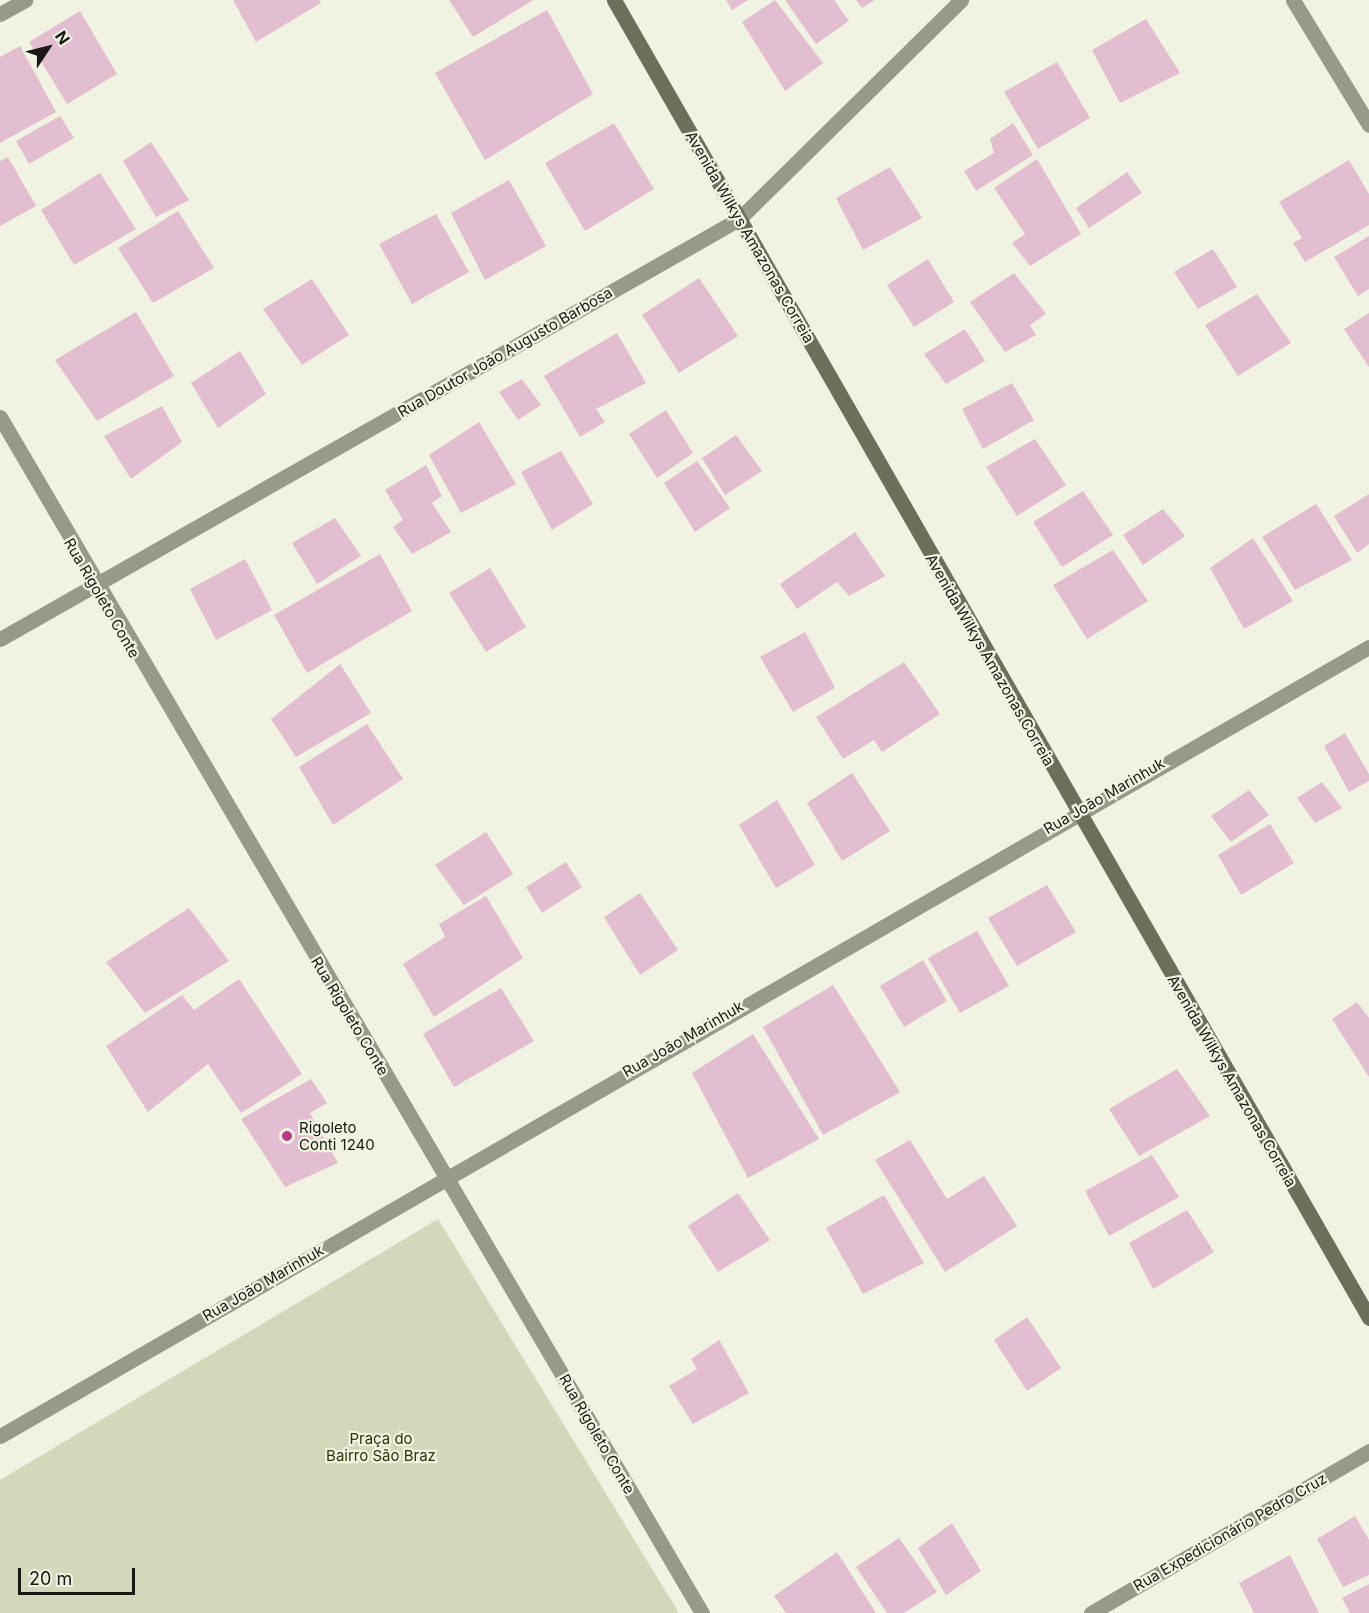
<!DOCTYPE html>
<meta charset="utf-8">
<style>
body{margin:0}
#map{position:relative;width:1369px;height:1613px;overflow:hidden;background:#f0f3e2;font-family:Inter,sans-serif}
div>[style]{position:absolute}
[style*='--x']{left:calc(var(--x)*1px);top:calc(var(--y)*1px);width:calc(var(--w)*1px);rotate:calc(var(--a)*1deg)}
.green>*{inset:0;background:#d4d8bb}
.building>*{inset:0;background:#e3bed0}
.street>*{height:15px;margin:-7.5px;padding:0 7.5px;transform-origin:7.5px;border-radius:7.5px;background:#97998a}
.secondary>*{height:15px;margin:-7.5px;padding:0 7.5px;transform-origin:7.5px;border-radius:7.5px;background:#6c6f5a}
.dots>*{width:16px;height:16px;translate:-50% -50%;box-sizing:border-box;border:3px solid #f0f3e2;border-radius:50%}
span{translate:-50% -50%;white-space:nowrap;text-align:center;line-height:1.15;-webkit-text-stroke:4.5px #f0f3e2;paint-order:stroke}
.street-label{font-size:15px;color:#181913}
.poi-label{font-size:15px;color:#181913}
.left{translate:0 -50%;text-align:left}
.park-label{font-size:15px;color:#313409}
.north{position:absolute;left:18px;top:18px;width:60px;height:60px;-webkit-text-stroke:4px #f0f3e2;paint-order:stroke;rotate:55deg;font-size:16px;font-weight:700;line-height:24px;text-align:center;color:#181913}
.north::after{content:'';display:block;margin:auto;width:21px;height:27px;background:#181913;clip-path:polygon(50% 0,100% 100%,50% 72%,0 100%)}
.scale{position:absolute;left:18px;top:1568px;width:117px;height:27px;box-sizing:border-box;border:3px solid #181913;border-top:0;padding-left:8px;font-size:18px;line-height:21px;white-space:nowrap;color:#181913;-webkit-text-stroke:4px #f0f3e2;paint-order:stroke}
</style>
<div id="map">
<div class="green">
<div style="clip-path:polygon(438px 1219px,679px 1613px,0 1613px,0 1480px)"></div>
</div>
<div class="building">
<div style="clip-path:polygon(233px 0,319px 0,321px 3px,256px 42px)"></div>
<div style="clip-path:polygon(449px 0,533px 0,473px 37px)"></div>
<div style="clip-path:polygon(726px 0,748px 0,732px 10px)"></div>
<div style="clip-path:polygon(775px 0,823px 63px,785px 91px,742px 22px)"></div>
<div style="clip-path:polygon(785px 0,834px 0,849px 21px,816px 44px)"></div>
<div style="clip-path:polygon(856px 0,875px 0,862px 8px)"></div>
<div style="clip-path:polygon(547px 10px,593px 94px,485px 160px,435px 73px)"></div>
<div style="clip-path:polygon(80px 11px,117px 74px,67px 104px,29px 42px)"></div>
<div style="clip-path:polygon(1146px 19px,1180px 73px,1120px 103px,1092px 50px)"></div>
<div style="clip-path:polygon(20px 46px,56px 112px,0 143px,0 57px)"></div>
<div style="clip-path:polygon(1057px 62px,1090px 118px,1038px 149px,1004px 92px)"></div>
<div style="clip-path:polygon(60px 116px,74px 138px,29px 164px,16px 141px)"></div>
<div style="clip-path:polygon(614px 123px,654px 189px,585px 231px,545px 163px)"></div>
<div style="clip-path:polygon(1013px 123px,1033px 155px,976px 191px,964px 171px,994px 153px,990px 139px)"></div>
<div style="clip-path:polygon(151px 142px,189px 200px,156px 217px,123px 161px)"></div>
<div style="clip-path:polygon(8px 157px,36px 206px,0 226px,0 161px)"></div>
<div style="clip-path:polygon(1037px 159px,1081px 234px,1030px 266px,1012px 243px,1025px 234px,994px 188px)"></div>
<div style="clip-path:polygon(1349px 160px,1369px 194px,1369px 225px,1305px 262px,1293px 243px,1302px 238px,1279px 202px)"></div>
<div style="clip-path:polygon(890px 167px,922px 218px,863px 250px,836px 198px)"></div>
<div style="clip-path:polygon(1127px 172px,1142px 193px,1089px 228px,1076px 208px)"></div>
<div style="clip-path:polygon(100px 173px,136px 229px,74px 265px,41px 210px)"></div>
<div style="clip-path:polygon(509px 180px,546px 246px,485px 280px,451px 213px)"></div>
<div style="clip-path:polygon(178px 211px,214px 268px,153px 303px,118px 248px)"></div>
<div style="clip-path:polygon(436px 214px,469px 272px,412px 304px,379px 244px)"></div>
<div style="clip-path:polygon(1369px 236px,1369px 289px,1358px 296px,1334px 257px)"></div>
<div style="clip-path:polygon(1213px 249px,1237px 287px,1198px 309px,1174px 272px)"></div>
<div style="clip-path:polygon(928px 259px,954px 302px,914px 327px,887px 285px)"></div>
<div style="clip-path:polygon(1014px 273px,1046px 314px,1030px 325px,1036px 335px,1005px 352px,970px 302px)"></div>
<div style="clip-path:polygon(699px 278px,738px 336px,679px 373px,642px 315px)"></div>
<div style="clip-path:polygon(312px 279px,349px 335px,302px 365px,263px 309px)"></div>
<div style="clip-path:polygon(1257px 294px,1291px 343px,1238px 376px,1205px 325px)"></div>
<div style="clip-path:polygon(136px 312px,174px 376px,97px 421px,55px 360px)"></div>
<div style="clip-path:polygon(1369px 313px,1369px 367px,1344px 329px)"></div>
<div style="clip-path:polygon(965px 329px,985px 361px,946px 384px,924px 354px)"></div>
<div style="clip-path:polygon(617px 333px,646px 383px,596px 409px,605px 422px,580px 437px,544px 376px)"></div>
<div style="clip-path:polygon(240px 351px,266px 394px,218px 428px,191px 383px)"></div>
<div style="clip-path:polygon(522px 379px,541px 405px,518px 420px,499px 392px)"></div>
<div style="clip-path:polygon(1012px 383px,1034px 420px,983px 449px,962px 409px)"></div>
<div style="clip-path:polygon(162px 406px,182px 442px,131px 479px,104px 436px)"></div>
<div style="clip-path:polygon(666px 410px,693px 453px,657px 478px,629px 434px)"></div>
<div style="clip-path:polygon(479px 422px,516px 484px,461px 513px,429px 455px)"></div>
<div style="clip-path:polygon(736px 435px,762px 471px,725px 495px,702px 458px)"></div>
<div style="clip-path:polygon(1035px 439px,1066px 485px,1017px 516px,986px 467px)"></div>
<div style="clip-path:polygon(561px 451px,593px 504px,552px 530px,521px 472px)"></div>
<div style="clip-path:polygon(697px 461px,730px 508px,695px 532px,664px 483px)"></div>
<div style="clip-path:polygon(426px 465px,442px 496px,432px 503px,451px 532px,412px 554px,393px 527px,403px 520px,385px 490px)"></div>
<div style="clip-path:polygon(1083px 491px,1113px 535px,1062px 567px,1033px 522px)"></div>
<div style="clip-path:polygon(1369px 494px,1369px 544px,1357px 553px,1334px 516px)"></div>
<div style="clip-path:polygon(1316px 504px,1352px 560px,1295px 590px,1262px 537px)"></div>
<div style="clip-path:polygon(1163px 509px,1185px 536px,1143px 565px,1123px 535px)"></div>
<div style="clip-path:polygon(335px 518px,361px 556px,317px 584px,292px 543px)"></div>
<div style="clip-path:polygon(855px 532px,885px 576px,849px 596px,837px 582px,797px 609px,780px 584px)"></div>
<div style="clip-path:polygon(1253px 538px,1293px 601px,1244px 629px,1210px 568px)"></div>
<div style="clip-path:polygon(1113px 550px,1148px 601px,1087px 639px,1053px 585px)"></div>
<div style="clip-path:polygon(380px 554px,412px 611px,307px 673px,274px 615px)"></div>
<div style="clip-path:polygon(245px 559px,272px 610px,216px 640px,190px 589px)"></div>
<div style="clip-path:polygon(490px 568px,526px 627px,486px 652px,449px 593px)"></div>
<div style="clip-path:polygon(805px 632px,835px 688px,793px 712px,760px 657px)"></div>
<div style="clip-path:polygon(904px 662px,940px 714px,882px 752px,874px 740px,843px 759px,816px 717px)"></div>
<div style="clip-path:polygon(340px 664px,371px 713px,296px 757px,271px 719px)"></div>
<div style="clip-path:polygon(367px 724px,403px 779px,333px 825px,299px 767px)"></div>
<div style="clip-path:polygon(1345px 733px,1369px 774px,1369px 781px,1349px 792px,1324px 746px)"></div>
<div style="clip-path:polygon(852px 773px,890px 831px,842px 861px,807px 803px)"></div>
<div style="clip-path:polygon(1322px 782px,1342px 808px,1315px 823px,1297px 798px)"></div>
<div style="clip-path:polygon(1249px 790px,1269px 815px,1231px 842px,1211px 816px)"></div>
<div style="clip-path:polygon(777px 800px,815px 865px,776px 888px,739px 825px)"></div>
<div style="clip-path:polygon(1270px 824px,1294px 863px,1241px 895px,1218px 855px)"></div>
<div style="clip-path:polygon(486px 832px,513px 874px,464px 905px,435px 865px)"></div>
<div style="clip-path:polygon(566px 862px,582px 887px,542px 913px,526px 887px)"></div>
<div style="clip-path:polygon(1047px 885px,1076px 932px,1017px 966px,988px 918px)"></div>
<div style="clip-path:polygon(640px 893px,678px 950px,640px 975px,604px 917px)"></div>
<div style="clip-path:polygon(486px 896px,523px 958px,434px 1017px,403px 964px,445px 937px,439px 924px)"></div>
<div style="clip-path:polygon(189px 908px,229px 961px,145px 1013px,106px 962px)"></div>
<div style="clip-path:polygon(977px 931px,1009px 986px,960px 1013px,928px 958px)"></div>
<div style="clip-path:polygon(923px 960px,947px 1001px,904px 1027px,880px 986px)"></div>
<div style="clip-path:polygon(239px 979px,302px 1074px,241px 1113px,208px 1064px,148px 1112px,106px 1046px,182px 995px,194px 1010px)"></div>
<div style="clip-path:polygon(833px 985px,900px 1092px,823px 1135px,763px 1027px)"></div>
<div style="clip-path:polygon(501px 988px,534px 1041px,454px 1087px,423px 1034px)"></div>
<div style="clip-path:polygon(1357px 1002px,1369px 1018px,1369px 1077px,1332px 1019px)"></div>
<div style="clip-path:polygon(753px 1034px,819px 1139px,748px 1178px,692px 1073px)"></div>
<div style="clip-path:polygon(1177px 1069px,1210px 1116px,1139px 1156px,1109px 1109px)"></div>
<div style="clip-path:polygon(311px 1079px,327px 1103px,310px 1113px,338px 1163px,285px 1187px,241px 1119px)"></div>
<div style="clip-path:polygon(910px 1140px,947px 1199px,984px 1176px,1017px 1226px,945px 1272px,875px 1160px)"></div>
<div style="clip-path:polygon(1152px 1155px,1179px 1197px,1109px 1236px,1085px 1191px)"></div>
<div style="clip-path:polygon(738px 1193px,770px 1240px,718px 1272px,688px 1226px)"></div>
<div style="clip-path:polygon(884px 1195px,924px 1263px,863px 1294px,826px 1228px)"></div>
<div style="clip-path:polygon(1187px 1210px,1214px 1252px,1153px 1289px,1129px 1243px)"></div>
<div style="clip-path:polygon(1027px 1317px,1061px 1368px,1027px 1391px,994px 1340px)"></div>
<div style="clip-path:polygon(719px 1340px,749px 1393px,693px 1424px,669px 1386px,697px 1369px,691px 1359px)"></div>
<div style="clip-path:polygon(1355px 1516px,1369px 1540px,1369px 1575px,1343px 1587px,1317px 1539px)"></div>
<div style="clip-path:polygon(952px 1523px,981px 1571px,946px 1595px,918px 1548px)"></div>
<div style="clip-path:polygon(899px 1538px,937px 1592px,904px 1613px,887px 1613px,856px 1567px)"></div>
<div style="clip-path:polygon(837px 1552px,876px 1613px,786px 1613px,774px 1596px)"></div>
<div style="clip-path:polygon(1290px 1555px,1319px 1613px,1254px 1613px,1239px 1583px)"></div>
<div style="clip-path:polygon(1369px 1584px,1369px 1613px,1350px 1613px,1342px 1598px)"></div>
</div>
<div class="street">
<div style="--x:1293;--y:0;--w:146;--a:58.7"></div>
<div style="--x:0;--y:14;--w:29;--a:-29"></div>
<div style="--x:0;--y:417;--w:1387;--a:59.59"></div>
<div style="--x:0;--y:639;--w:850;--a:-29.61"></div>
<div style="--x:739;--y:219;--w:312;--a:-44.6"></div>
<div style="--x:0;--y:1436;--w:1580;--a:-29.96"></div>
<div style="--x:1091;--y:1613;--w:322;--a:-30.2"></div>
</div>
<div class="secondary">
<div style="--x:614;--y:0;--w:1519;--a:60.19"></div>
</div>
<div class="dots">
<div style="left:287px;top:1136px;background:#b93a87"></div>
</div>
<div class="street-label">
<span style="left:750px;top:237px;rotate:60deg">Avenida Wilkys Amazonas Correia</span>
<span style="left:505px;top:352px;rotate:-30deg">Rua Doutor João Augusto Barbosa</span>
<span style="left:102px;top:598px;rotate:60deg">Rua Rigoleto Conte</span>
<span style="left:990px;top:660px;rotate:60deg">Avenida Wilkys Amazonas Correia</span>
<span style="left:1104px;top:796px;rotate:-30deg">Rua João Marinhuk</span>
<span style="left:350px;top:1016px;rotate:59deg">Rua Rigoleto Conte</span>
<span style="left:683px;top:1039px;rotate:-30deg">Rua João Marinhuk</span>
<span style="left:1232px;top:1081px;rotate:60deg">Avenida Wilkys Amazonas Correia</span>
<span style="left:263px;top:1283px;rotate:-30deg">Rua João Marinhuk</span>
<span style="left:597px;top:1434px;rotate:60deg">Rua Rigoleto Conte</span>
<span style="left:1230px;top:1532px;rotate:-30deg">Rua Expedicionário Pedro Cruz</span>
</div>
<div class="poi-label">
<span class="left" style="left:299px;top:1136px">Rigoleto<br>Conti 1240</span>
</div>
<div class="park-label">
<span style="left:381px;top:1447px">Praça do<br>Bairro São Braz</span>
</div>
<div class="north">N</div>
<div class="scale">20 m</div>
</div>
